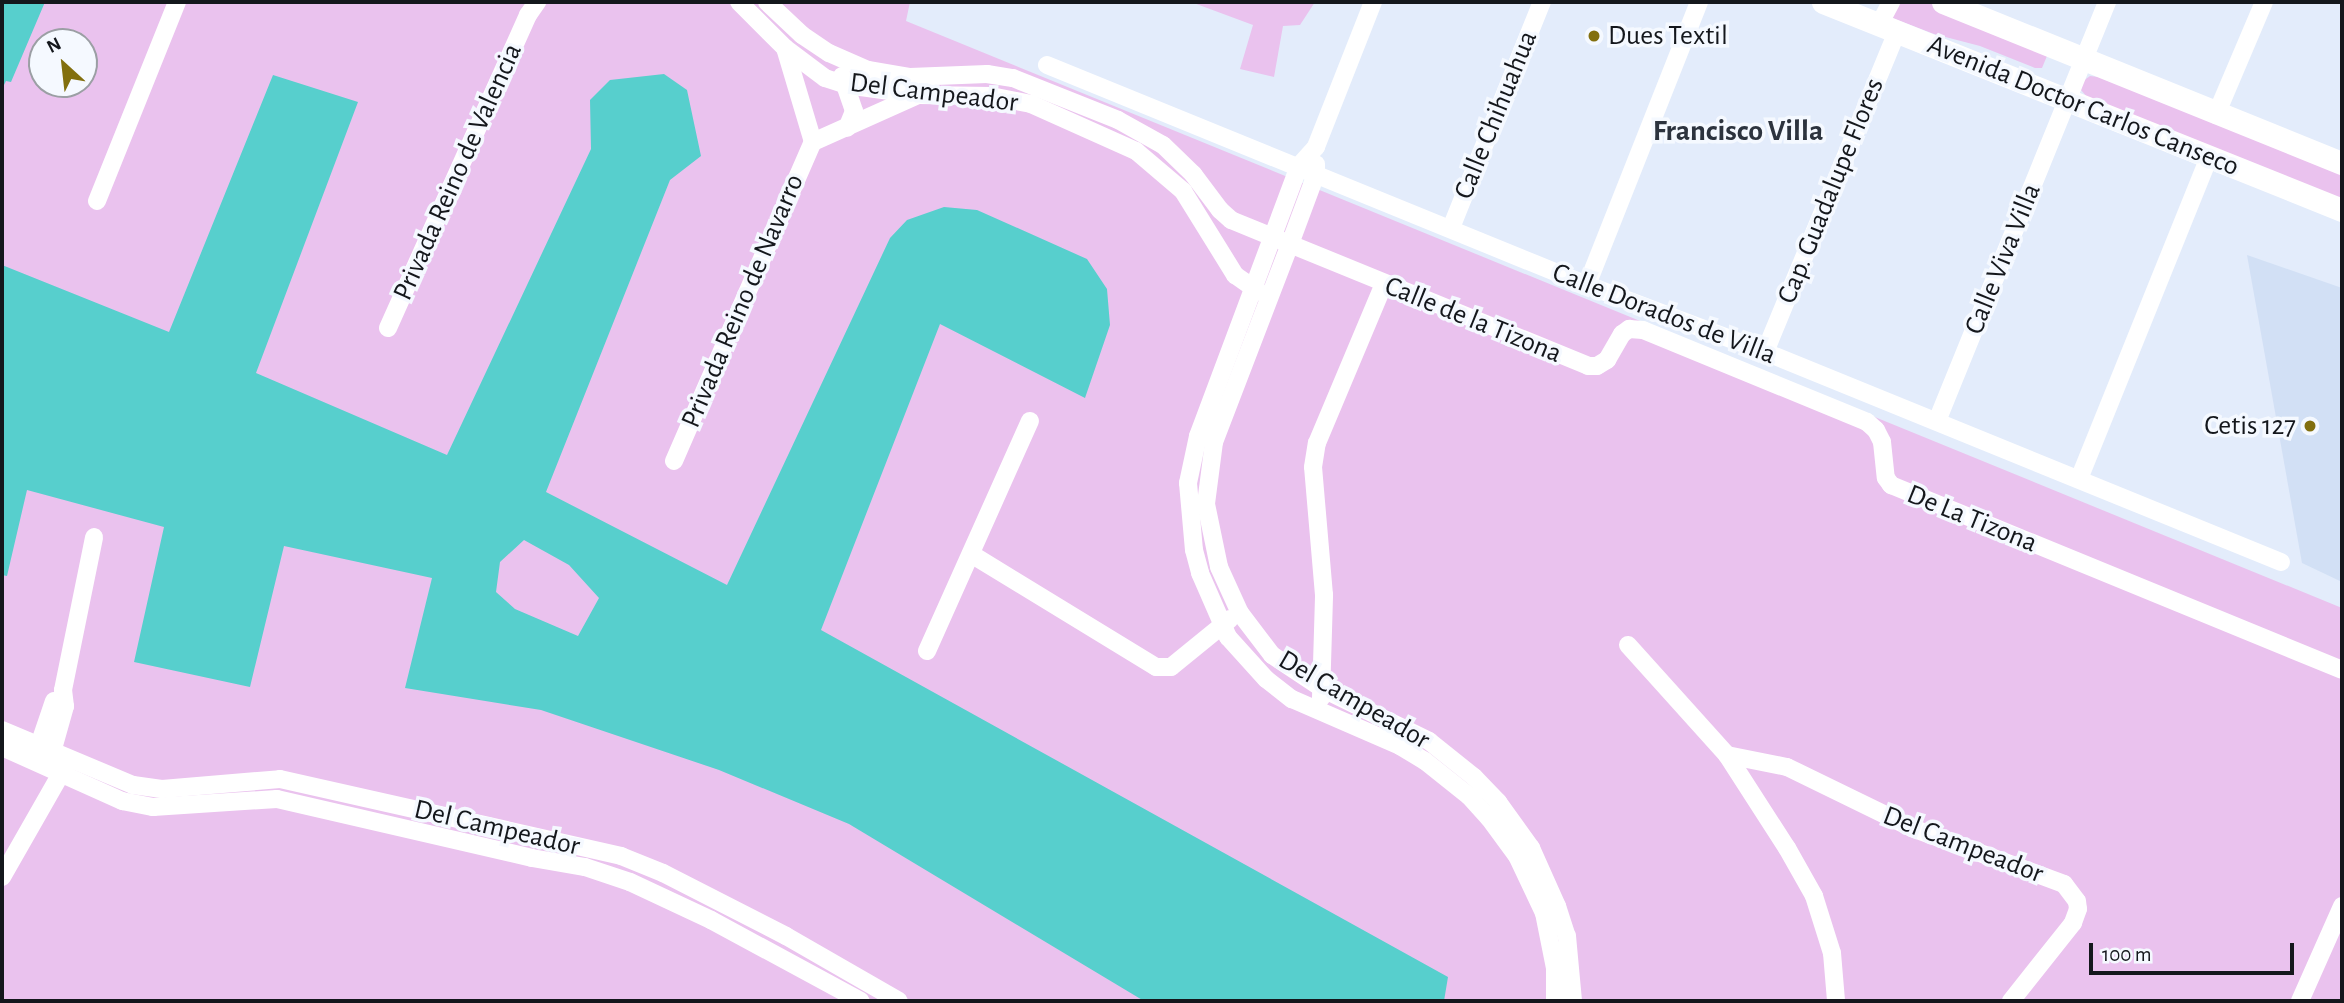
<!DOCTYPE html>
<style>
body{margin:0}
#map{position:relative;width:2344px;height:1003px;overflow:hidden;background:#e3ecfb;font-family:"Alegreya Sans",sans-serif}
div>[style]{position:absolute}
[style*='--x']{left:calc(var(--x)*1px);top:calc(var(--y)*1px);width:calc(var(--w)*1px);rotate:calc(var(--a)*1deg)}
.built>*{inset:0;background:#d2e0f5}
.green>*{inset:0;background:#eac2ee}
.water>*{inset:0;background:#57cfcd}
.minor>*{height:18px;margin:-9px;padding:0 9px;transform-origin:9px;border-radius:9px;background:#fff}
.major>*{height:23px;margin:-11.5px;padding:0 11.5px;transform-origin:11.5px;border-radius:11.5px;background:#fff}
.dots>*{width:19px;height:19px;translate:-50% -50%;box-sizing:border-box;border:4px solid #f5f9ff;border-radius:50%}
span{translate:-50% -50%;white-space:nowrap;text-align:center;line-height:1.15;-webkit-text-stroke:7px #f5f9ff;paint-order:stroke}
.poi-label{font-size:28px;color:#14171c}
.left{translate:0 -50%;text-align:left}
.right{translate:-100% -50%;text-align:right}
.street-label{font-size:28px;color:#14171c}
.neighbourhood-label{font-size:30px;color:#2c333e;font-weight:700}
.frame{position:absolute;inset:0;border:4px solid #14171c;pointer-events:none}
.north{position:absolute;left:28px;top:28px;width:70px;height:70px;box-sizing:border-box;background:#f5f9ff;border:2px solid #9b9fa4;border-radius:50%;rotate:333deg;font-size:19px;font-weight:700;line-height:28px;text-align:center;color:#14171c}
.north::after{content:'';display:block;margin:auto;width:24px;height:32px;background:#826f0e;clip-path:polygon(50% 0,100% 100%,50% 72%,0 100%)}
.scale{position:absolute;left:2089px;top:943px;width:205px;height:32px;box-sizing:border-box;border:4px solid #14171c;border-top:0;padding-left:9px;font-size:21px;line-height:24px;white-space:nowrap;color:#14171c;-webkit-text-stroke:5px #f5f9ff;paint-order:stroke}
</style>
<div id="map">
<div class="built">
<div style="clip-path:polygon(2247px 255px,2342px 288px,2342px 582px,2302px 563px)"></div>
</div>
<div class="green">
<div style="clip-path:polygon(evenodd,2px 2px,910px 2px,906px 21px,2342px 608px,2342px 1001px,2px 1001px,2px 2px,42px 42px,84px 42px,84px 84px,42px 84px,42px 42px)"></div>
<div style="clip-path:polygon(1191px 2px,1315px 2px,1300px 25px,1283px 26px,1274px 77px,1240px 69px,1253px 25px)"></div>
<div style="clip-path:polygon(1895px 2px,1930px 2px,2048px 44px,2047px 56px,2042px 68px,2035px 68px,1980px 46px,1934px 34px,1887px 16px)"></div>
<div style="clip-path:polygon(2090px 76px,2099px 77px,2342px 168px,2342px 201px,2087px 97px,2081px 90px,2083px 81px)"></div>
</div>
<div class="water">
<div style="clip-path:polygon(2px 2px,45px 2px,11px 82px,6px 81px,2px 89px)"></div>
<div style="clip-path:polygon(evenodd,664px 74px,687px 90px,701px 156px,670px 180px,546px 492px,727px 585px,890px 238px,907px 220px,944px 207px,977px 210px,1087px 259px,1107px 289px,1110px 325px,1085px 398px,940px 324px,821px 630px,1448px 977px,1444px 1001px,1144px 1001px,849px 824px,719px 770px,541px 710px,405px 688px,432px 578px,284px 546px,250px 687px,134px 662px,164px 527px,27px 490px,7px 576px,2px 575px,2px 265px,169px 332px,273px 75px,358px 102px,256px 373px,447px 455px,591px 149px,590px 100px,610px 80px,664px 74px,524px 540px,569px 565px,599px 598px,578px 636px,515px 609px,496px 592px,500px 562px,524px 540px)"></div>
</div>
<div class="minor">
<div style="--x:739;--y:2;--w:65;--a:45"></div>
<div style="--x:785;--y:48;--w:50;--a:36.9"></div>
<div style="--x:825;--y:78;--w:22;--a:18"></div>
<div style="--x:846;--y:85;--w:74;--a:7.8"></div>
<div style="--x:919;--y:95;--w:72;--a:0.8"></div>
<div style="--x:991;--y:96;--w:41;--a:11.3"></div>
<div style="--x:1031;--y:104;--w:115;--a:24.1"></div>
<div style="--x:1136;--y:151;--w:62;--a:40.4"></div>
<div style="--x:1183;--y:191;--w:99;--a:58.2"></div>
<div style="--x:1235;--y:275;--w:29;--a:35"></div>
<div style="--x:767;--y:2;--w:48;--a:43.3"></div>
<div style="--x:802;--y:35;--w:32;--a:34"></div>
<div style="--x:829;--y:53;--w:43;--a:23.6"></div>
<div style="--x:868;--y:70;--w:43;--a:9.5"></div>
<div style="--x:910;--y:77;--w:77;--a:-2.2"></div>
<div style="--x:987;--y:74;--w:26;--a:9"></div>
<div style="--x:1013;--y:78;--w:113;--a:21.8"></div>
<div style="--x:1118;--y:120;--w:51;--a:29.1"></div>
<div style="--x:1163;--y:145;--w:42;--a:44"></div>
<div style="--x:1193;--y:174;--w:45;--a:53.1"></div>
<div style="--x:1220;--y:210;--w:15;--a:42"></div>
<div style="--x:1231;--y:220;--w:386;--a:22.2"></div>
<div style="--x:1588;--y:366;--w:9;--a:0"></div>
<div style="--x:1597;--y:366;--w:12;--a:-31"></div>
<div style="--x:1607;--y:360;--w:30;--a:-60"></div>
<div style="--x:1622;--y:334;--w:9;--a:-36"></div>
<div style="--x:1629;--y:329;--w:14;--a:4"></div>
<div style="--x:1643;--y:330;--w:242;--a:22.3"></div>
<div style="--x:1867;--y:422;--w:12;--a:42"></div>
<div style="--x:1876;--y:430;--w:13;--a:63"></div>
<div style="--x:1882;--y:442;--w:36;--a:84"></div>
<div style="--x:1886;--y:478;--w:9;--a:54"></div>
<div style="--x:1891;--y:485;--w:487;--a:22.3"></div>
<div style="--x:1373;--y:2;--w:156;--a:111.5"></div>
<div style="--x:1316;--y:147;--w:25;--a:132"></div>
<div style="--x:1299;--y:166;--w:288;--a:110.5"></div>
<div style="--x:1198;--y:436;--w:48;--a:102"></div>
<div style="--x:1188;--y:483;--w:67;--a:84.9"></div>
<div style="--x:1194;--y:550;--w:24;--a:75"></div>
<div style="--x:1200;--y:573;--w:70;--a:66.4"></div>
<div style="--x:1228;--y:637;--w:57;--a:47.9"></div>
<div style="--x:1266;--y:679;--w:33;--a:38"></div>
<div style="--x:1292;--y:699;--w:118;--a:23.5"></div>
<div style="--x:1400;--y:746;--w:29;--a:31"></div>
<div style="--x:1425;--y:761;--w:56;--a:38.5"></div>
<div style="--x:1469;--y:796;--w:30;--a:48"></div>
<div style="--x:1489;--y:818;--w:47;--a:53.6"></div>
<div style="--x:1517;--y:856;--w:63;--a:64.7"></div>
<div style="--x:1544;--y:913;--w:56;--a:78.7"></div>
<div style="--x:1555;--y:968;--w:33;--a:90"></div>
<div style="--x:1880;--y:23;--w:24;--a:-62"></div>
<div style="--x:785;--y:48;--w:98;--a:73.4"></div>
<div style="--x:1047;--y:65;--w:583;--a:22.17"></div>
<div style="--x:1587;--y:285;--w:190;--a:20.6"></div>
<div style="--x:1765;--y:352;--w:557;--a:22.15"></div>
<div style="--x:842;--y:76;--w:37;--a:71"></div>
<div style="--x:854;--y:111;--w:18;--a:112"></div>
<div style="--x:2216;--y:115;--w:123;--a:-67"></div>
<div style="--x:813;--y:142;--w:115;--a:-24.1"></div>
<div style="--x:1316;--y:164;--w:10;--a:90"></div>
<div style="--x:1316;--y:174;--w:75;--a:110.4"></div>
<div style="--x:1290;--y:244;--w:212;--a:111"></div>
<div style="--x:1214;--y:442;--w:63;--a:97.4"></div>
<div style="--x:1206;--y:504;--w:64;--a:78.3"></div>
<div style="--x:1219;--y:567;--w:51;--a:65.5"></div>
<div style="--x:1240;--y:613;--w:53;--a:52.7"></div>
<div style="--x:1272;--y:655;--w:61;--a:33.7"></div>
<div style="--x:1323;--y:689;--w:118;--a:26.1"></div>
<div style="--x:1429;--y:741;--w:58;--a:38.7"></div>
<div style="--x:1474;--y:777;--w:35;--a:46"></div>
<div style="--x:1498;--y:802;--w:57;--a:54.3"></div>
<div style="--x:1531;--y:848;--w:64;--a:65.9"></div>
<div style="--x:1557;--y:906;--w:32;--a:72"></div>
<div style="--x:1567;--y:936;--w:65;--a:84.7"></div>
<div style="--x:97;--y:201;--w:214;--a:-68.1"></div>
<div style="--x:1451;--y:228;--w:244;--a:-68.1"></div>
<div style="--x:1587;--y:285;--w:304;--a:-68.4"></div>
<div style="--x:388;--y:328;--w:343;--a:-65.9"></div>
<div style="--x:528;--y:15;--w:16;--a:-55"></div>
<div style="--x:1765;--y:352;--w:347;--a:-67.6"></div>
<div style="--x:1937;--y:421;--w:452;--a:-67.9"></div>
<div style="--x:674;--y:461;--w:348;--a:-66.5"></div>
<div style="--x:2079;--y:479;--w:346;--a:-68"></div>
<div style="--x:971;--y:554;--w:217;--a:31.4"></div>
<div style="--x:1156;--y:667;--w:15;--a:0"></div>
<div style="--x:1171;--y:667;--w:76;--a:-39.1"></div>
<div style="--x:1628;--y:645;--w:148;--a:48"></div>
<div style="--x:1727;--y:755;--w:111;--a:57.2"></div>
<div style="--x:1787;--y:848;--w:55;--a:60.6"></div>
<div style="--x:1814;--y:896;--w:60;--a:72.5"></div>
<div style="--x:1832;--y:953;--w:48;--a:85.2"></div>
<div style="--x:927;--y:651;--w:252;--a:-65.9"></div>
<div style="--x:1321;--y:698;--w:103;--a:-88.3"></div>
<div style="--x:1324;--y:595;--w:128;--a:-94.9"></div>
<div style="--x:1313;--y:467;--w:24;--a:-81"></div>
<div style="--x:1317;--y:443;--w:173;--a:-67.2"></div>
<div style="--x:2;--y:730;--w:142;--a:22.8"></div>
<div style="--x:133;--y:785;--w:29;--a:8"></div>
<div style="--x:162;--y:789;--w:118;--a:-4.8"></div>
<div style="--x:280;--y:779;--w:350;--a:12.7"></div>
<div style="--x:621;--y:856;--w:45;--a:22"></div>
<div style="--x:663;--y:873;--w:138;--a:27.1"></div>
<div style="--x:786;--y:936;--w:130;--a:29.9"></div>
<div style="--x:2;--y:747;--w:132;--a:24.2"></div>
<div style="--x:122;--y:801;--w:32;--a:11"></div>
<div style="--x:153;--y:807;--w:124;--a:-3.7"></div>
<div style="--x:277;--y:799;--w:262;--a:13"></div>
<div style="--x:532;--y:858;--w:54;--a:9.6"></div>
<div style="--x:585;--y:867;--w:47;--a:18.4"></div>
<div style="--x:630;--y:882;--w:89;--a:25.1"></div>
<div style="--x:711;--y:920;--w:170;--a:28.4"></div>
<div style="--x:1727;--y:755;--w:61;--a:11.3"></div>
<div style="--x:1787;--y:767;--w:139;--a:26"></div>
<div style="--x:1912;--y:828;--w:162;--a:20.2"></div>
<div style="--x:2064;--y:884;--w:21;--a:53"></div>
<div style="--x:2077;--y:901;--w:8;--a:83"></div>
<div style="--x:2078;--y:909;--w:15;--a:110"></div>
<div style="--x:2073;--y:923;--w:100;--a:128.5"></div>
<div style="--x:35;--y:757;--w:59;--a:-71.3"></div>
<div style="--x:49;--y:763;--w:59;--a:-74.3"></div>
<div style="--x:65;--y:706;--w:16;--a:-97"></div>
<div style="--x:63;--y:690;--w:156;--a:-78.5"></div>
<div style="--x:2;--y:877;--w:129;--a:-60.3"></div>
<div style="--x:2300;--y:1001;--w:104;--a:-66.1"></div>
</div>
<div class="major">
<div style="--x:1823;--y:2;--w:559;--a:21.84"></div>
<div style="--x:1943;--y:2;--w:430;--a:22"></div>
</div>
<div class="dots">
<div style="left:1594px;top:36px;background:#826f0e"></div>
<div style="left:2310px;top:426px;background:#826f0e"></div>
</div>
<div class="poi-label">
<span class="left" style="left:1608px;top:36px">Dues Textil</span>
<span class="right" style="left:2296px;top:426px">Cetis 127</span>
</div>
<div class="street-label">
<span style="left:934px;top:93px;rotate:7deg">Del Campeador</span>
<span style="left:2083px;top:106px;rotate:22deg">Avenida Doctor Carlos Canseco</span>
<span style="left:1496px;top:115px;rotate:-68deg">Calle Chihuahua</span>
<span style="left:458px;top:172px;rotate:-66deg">Privada Reino de Valencia</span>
<span style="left:1831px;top:191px;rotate:-68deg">Cap. Guadalupe Flores</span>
<span style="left:2003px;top:259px;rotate:-68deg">Calle Viva Villa</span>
<span style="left:743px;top:301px;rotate:-67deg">Privada Reino de Navarro</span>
<span style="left:1664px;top:314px;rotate:21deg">Calle Dorados de Villa</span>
<span style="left:1473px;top:320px;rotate:22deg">Calle de la Tizona</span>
<span style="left:1972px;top:519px;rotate:22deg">De La Tizona</span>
<span style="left:1354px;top:700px;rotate:30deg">Del Campeador</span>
<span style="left:497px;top:828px;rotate:13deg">Del Campeador</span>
<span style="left:1963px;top:845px;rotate:21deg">Del Campeador</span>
</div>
<div class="neighbourhood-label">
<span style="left:1738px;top:131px">Francisco Villa</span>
</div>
<div class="frame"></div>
<div class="north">N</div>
<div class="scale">100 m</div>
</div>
